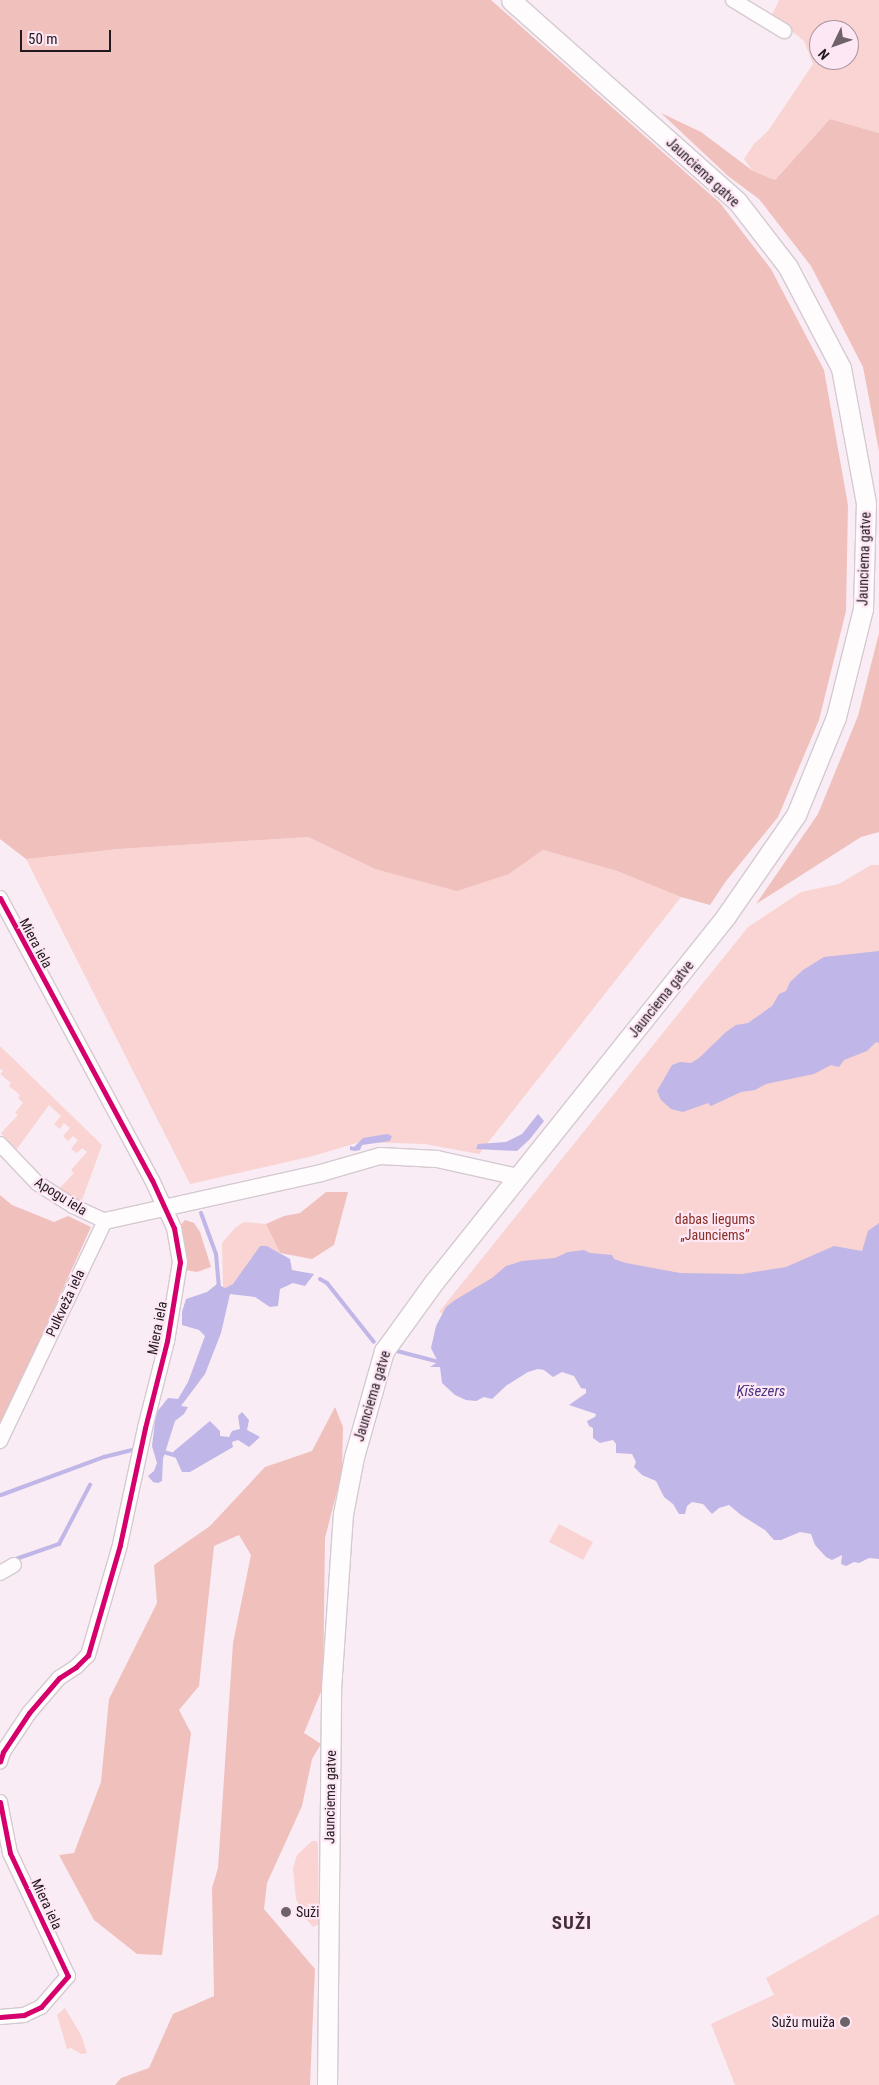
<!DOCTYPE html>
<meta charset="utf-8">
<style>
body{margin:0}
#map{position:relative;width:879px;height:2085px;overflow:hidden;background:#f9ecf4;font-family:"Roboto Condensed",sans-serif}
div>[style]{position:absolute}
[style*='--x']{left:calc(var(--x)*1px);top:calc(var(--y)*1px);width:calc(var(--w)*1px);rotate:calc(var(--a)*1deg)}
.green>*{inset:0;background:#f9d4d2}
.forest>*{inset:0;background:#f0c0bd}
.water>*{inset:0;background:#c0b6e7}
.stream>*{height:4px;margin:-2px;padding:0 2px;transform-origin:2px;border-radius:2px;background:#c0b6e7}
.roads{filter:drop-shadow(1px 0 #d5cad1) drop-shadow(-1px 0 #d5cad1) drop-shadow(0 1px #d5cad1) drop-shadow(0 -1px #d5cad1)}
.minor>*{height:14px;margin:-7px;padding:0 7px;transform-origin:7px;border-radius:7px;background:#fefcfd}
.tertiary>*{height:16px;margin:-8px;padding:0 8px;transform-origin:8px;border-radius:8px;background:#fefcfd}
.secondary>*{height:19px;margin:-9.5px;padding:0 9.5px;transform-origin:9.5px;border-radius:9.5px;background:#fefcfd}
.cycleway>*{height:5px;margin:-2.5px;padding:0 2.5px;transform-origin:2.5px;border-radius:2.5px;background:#d6006c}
.dots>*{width:14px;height:14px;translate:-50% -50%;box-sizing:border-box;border:2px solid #fee7f5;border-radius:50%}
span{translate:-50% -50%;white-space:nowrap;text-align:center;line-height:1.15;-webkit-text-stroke:4.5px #fee7f5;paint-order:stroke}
.street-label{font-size:14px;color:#21191e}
.park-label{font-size:14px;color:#892f26}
.poi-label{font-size:14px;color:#21191e}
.left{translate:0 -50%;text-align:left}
.right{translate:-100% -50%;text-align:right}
.water-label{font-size:15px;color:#463481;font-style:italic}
.district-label{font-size:19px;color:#41303b;font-weight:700;letter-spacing:1px}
.north{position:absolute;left:809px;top:20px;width:50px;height:50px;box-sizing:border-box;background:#fee7f5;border:1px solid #a6959f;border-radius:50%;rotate:228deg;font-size:14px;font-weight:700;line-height:20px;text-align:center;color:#21191e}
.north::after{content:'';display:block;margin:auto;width:18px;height:22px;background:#6d6369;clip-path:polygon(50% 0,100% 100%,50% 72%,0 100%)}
.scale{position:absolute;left:20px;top:30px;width:91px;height:22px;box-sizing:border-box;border:2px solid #21191e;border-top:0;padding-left:6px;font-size:15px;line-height:18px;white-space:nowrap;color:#21191e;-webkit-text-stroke:4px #fee7f5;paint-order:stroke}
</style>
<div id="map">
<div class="green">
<div style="clip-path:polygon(evenodd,779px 0,879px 0,879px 133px,830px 119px,775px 180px,753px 171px,744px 159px,754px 144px,768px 131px,813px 64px,804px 41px,772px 15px,779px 0,819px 30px,849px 30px,849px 60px,819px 60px,819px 30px)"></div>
<div style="clip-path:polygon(308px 837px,375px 869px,509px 874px,543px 850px,617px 871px,681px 897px,479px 1154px,425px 1144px,360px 1142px,313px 1156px,190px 1184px,26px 859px,119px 849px)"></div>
<div style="clip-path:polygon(871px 865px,879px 865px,879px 1378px,483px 1331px,439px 1312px,748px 927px,801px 892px,839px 884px)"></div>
<div style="clip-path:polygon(0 1046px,102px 1145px,81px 1203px,59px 1189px,74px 1173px,71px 1170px,87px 1152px,82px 1148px,77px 1153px,71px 1149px,78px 1140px,73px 1136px,68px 1141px,63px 1136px,70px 1128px,64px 1123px,60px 1129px,54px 1124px,61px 1116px,49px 1105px,16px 1150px,1px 1133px,18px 1115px,15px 1113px,23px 1103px,18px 1098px,20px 1095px,9px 1086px,11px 1083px,0 1074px,3px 1071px,0 1069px)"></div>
<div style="clip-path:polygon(244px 1222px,266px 1224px,280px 1253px,267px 1246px,246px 1267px,233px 1284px,225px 1288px,223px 1287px,222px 1243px,235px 1228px)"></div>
<div style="clip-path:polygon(559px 1524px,593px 1542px,583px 1560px,549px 1542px)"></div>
<div style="clip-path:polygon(312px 1841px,317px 1841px,318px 1845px,319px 1924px,313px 1927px,305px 1918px,296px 1899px,293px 1868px,297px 1855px)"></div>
<div style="clip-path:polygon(879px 1914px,879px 2085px,735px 2085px,711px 2024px,774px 1995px,766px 1978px)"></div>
<div style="clip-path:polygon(65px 2008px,81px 2035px,87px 2053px,81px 2054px,71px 2048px,67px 2049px,57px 2015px)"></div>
</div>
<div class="forest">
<div style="clip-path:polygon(0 0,491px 0,720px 203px,771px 269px,824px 370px,848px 505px,846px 611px,819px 720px,778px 817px,726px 881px,710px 905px,681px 897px,617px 871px,543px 850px,509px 874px,457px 891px,375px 869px,308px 837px,119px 849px,26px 859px,0 839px)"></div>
<div style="clip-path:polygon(661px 113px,701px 132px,753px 171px,775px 180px,830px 119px,879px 133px,879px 451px,863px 367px,811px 266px,759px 199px,728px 176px)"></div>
<div style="clip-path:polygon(879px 633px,879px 832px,861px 837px,756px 904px,818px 814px,858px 716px)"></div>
<div style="clip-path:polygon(326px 1192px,348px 1192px,334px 1245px,312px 1259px,280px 1253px,266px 1224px,284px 1216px,300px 1213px)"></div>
<div style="clip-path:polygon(0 1195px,12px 1205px,54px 1222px,68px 1216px,91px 1227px,0 1428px)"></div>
<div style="clip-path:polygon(185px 1220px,194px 1223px,200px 1232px,211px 1267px,197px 1272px,185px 1270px,180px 1226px)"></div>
<div style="clip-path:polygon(335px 1407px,343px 1427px,342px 1472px,325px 1538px,323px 1687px,304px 1733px,321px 1744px,312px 1759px,302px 1806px,267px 1883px,264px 1909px,315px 1969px,310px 2085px,115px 2085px,121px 2078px,149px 2068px,173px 2014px,214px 1996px,212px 1888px,218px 1868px,233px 1643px,251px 1555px,239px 1535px,214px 1546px,199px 1686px,179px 1710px,191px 1733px,162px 1955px,137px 1954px,94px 1920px,59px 1855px,74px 1853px,101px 1782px,109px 1699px,157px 1603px,154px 1565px,210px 1526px,265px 1467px,312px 1451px)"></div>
</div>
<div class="water">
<div style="clip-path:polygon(879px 951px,879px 1043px,876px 1042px,867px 1051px,844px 1060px,839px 1067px,831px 1065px,814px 1074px,766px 1084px,755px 1090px,741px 1092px,711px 1106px,708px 1103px,683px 1112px,671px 1109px,661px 1100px,657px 1091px,672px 1065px,680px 1062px,691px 1063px,699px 1058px,726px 1032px,736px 1025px,748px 1023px,772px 1006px,779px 994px,786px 991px,790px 982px,803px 970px,824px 957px)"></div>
<div style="clip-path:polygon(538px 1114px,544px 1121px,530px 1139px,517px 1151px,476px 1149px,478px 1144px,506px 1142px,522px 1134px)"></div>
<div style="clip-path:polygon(387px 1134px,392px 1136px,390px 1141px,362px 1145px,360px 1150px,355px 1151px,350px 1150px,350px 1146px,354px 1147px,363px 1138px)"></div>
<div style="clip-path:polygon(879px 1223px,879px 1559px,869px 1558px,859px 1563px,854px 1562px,846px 1566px,841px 1564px,842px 1555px,832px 1560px,826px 1557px,815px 1545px,811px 1534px,800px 1532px,781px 1540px,774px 1540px,765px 1530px,741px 1515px,729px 1505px,719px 1508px,712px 1514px,703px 1504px,692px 1502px,687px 1506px,685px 1514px,679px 1514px,673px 1504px,664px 1497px,656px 1481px,642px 1475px,634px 1467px,636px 1462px,632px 1454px,616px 1453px,616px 1444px,613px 1440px,600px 1443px,593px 1438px,593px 1428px,589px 1426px,587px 1421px,595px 1417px,596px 1414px,569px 1405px,586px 1393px,586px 1389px,581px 1388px,574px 1376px,562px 1372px,553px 1377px,544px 1370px,538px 1369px,528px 1372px,507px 1385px,492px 1399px,484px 1397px,476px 1401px,466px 1400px,455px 1395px,442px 1383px,440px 1367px,430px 1367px,438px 1362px,431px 1348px,436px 1326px,446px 1307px,455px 1300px,492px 1278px,506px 1266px,522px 1261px,555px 1258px,568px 1252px,584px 1250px,590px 1253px,612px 1255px,614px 1259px,626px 1263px,680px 1273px,742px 1274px,786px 1267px,834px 1246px,862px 1251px,868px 1231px)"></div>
<div style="clip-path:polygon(260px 1246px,267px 1246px,290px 1259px,292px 1270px,314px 1274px,305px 1286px,293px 1283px,280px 1289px,278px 1306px,270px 1307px,255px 1297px,230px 1294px,221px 1333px,205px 1374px,181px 1406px,188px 1407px,184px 1414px,175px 1421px,163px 1459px,162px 1481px,158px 1483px,153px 1482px,148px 1476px,154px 1471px,157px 1463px,152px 1446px,156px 1413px,168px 1398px,178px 1399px,188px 1382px,205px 1336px,199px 1330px,182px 1325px,182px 1312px,186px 1299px,207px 1292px,217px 1284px,225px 1288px,233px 1284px)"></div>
<div style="clip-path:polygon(242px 1412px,249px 1420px,247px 1430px,260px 1437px,249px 1447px,238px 1440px,232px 1442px,233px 1447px,190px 1472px,182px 1472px,173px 1452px,210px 1421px,220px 1431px,220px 1436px,229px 1437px,232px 1431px,240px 1429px,238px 1416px)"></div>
</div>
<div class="stream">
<div style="--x:201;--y:1213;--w:44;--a:69.9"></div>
<div style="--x:216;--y:1254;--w:34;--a:85"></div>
<div style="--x:320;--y:1279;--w:8;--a:30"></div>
<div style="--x:327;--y:1283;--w:75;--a:51.5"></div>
<div style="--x:397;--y:1351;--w:48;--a:14.6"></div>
<div style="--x:160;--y:1451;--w:19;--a:16"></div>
<div style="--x:1;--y:1495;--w:110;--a:-20.3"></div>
<div style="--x:104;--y:1457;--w:29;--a:-14"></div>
<div style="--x:13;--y:1560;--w:49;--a:-19.2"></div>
<div style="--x:59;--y:1544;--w:67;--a:-62.3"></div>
</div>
<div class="roads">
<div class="minor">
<div style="--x:733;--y:0;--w:60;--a:31.3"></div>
<div style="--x:0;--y:898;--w:320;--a:61.7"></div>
<div style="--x:152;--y:1180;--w:53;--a:65.4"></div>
<div style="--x:174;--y:1228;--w:35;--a:80"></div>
<div style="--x:180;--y:1262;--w:80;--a:99.3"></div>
<div style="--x:167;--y:1341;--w:90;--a:104.2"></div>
<div style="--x:145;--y:1428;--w:120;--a:102.1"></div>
<div style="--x:120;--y:1545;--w:115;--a:106.2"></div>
<div style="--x:88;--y:1655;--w:17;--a:135"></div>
<div style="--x:76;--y:1667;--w:20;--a:147"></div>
<div style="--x:59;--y:1678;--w:46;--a:130.6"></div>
<div style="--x:29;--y:1713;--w:47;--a:123.7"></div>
<div style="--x:3;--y:1752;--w:10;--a:107"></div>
<div style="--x:0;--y:1144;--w:54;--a:46.5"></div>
<div style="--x:37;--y:1183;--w:43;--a:32.6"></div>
<div style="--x:73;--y:1206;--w:35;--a:25"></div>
<div style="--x:105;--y:1221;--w:244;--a:115.5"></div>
<div style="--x:0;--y:1573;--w:16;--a:-30"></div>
<div style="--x:0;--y:1802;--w:52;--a:78.9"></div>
<div style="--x:10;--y:1853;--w:136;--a:64.8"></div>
<div style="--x:68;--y:1976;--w:41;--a:131.1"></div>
<div style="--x:41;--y:2007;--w:19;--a:155"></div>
<div style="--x:24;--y:2015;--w:24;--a:175"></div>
</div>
<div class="tertiary">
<div style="--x:105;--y:1221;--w:221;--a:-12.5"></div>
<div style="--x:321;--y:1173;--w:61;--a:-16.1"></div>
<div style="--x:380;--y:1156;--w:57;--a:3"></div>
<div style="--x:437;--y:1159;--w:83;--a:12.5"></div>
</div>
<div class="secondary">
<div style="--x:327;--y:2085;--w:396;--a:-89.4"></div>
<div style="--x:331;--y:1689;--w:175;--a:-86.1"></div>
<div style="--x:343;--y:1514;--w:58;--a:-79.1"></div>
<div style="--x:354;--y:1457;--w:110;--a:-74.2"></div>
<div style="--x:384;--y:1351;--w:85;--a:-54.1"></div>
<div style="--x:434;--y:1282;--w:468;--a:-51.4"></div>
<div style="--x:726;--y:916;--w:123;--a:-55.3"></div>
<div style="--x:796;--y:815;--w:106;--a:-67.8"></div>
<div style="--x:836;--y:717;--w:111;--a:-76"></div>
<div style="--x:863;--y:609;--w:106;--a:-88.4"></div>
<div style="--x:866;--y:503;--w:137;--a:-100.5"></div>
<div style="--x:841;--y:368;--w:114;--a:-117.7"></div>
<div style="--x:788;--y:267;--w:83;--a:-127.7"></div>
<div style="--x:737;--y:201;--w:302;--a:-138.4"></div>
</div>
</div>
<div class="cycleway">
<div style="--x:0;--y:898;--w:320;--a:61.7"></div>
<div style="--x:152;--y:1180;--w:53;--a:65.4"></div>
<div style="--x:174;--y:1228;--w:35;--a:80"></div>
<div style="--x:180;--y:1262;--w:80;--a:99.3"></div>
<div style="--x:167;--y:1341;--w:90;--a:104.2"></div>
<div style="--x:145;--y:1428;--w:120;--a:102.1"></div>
<div style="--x:120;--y:1545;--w:115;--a:106.2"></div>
<div style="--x:88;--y:1655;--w:17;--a:135"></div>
<div style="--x:76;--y:1667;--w:20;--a:147"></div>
<div style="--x:59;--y:1678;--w:46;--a:130.6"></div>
<div style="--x:29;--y:1713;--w:47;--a:123.7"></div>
<div style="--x:3;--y:1752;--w:10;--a:107"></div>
<div style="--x:0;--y:1802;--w:52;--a:78.9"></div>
<div style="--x:10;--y:1853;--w:136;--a:64.8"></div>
<div style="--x:68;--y:1976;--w:41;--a:131.1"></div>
<div style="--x:41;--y:2007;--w:19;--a:155"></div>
<div style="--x:24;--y:2015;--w:24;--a:175"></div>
</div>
<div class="dots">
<div style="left:286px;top:1912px;background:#6d6369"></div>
<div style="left:845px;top:2022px;background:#6d6369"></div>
</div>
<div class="street-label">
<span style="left:703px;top:172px;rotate:43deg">Jaunciema gatve</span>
<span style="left:864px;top:559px;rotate:-88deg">Jaunciema gatve</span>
<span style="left:36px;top:943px;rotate:62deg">Miera iela</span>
<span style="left:661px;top:999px;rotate:-51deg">Jaunciema gatve</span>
<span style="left:61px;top:1196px;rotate:32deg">Apogu iela</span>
<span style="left:65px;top:1303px;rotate:-65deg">Pulkveža iela</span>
<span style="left:157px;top:1328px;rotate:-79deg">Miera iela</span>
<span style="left:372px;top:1396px;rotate:-73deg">Jaunciema gatve</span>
<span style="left:330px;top:1797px;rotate:-89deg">Jaunciema gatve</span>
<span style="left:47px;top:1904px;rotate:65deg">Miera iela</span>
</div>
<div class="park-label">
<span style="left:715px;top:1227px">dabas liegums<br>„Jaunciems”</span>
</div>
<div class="poi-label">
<span class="left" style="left:296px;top:1912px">Suži</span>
<span class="right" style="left:835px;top:2022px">Sužu muiža</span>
</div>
<div class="water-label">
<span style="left:761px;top:1392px">Ķīšezers</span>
</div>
<div class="district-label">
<span style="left:572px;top:1923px">SUŽI</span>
</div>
<div class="north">N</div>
<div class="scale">50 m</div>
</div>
